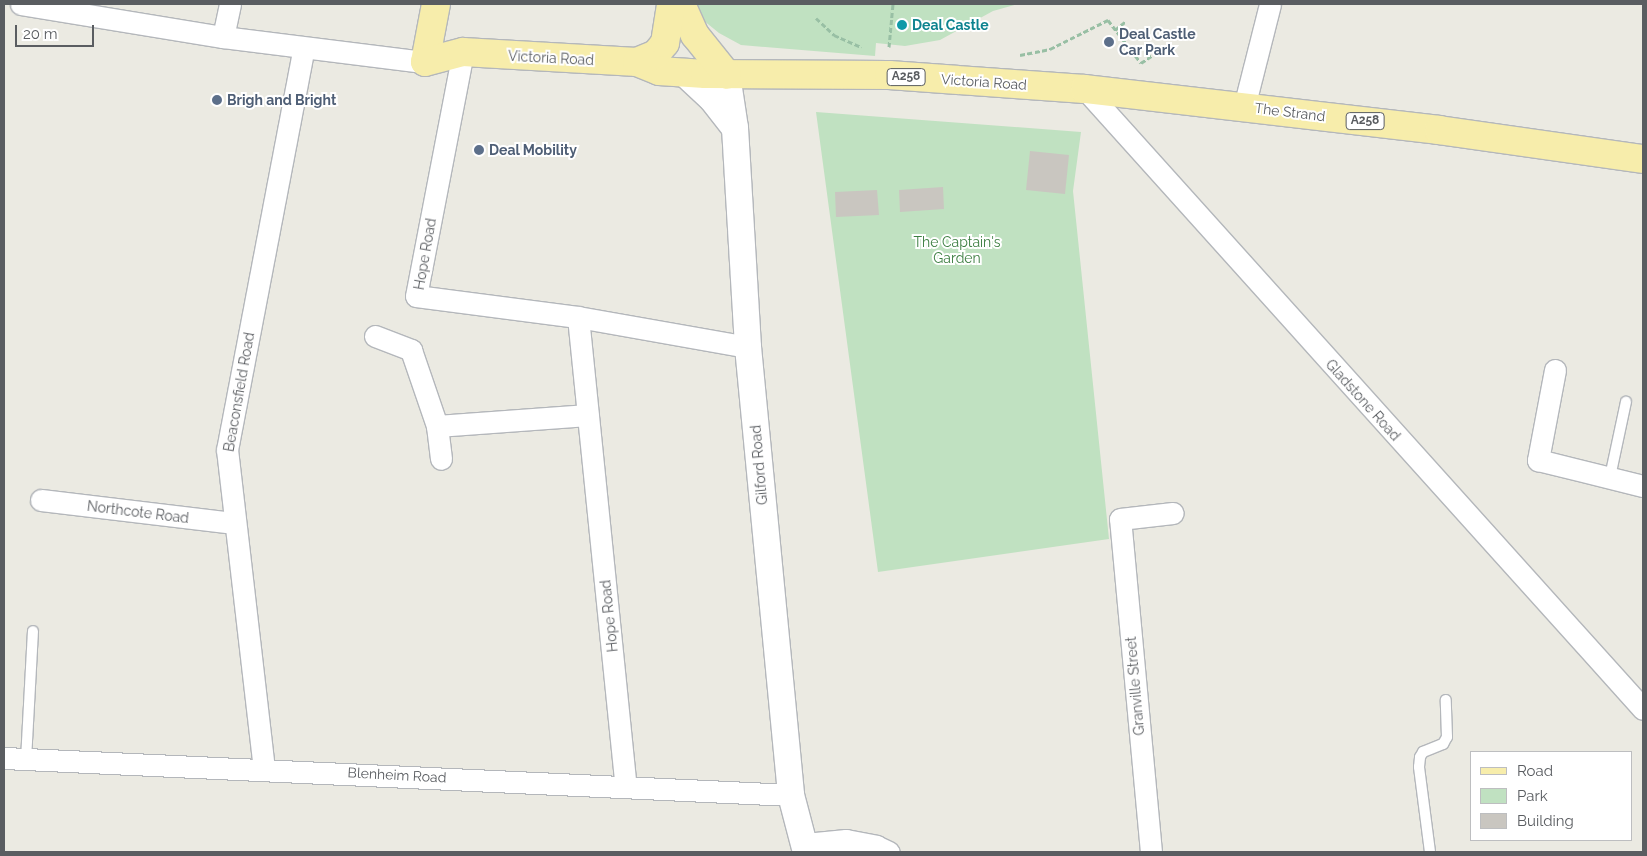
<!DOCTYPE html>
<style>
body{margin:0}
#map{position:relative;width:1647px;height:856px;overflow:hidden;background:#ebeae2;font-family:Raleway,sans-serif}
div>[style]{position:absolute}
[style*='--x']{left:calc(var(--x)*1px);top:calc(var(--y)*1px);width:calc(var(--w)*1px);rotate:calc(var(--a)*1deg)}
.green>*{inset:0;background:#c0e1c1}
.building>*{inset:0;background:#c9c6c0}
.path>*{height:3px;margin-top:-1.5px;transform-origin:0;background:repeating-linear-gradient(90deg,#98bfa4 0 5px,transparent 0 7.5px)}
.roads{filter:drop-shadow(1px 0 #b4b7bb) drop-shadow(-1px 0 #b4b7bb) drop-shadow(0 1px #b4b7bb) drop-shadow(0 -1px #b4b7bb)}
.service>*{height:10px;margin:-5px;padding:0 5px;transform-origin:5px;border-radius:5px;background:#fff}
.minor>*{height:21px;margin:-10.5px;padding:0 10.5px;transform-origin:10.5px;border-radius:10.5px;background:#fff}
.tertiary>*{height:26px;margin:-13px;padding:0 13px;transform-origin:13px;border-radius:13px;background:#fff}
.primary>*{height:28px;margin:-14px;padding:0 14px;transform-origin:14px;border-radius:14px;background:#f7edab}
.dots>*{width:14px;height:14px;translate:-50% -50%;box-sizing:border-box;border:2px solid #fff;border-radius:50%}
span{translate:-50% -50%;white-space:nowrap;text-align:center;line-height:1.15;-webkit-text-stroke:4px #fff;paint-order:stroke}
.shield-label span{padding:1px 4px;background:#fff;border:1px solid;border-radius:4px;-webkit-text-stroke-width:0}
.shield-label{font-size:12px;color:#5a5d61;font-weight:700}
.culture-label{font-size:14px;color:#0d838f;font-weight:700}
.left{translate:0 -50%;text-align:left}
.service-label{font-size:14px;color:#4e5e75;font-weight:700}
.street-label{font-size:14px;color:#5a5d61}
.park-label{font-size:14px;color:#3c7e41}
.frame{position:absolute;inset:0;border:5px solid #5a5d61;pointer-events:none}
.legend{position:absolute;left:1470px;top:751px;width:162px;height:90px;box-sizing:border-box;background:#fff;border:1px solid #bdbec0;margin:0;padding:6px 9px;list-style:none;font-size:15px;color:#5a5d61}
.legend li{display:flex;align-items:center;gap:10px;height:25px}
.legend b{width:25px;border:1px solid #bdbec0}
.scale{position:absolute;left:15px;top:25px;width:79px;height:22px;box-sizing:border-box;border:2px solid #5a5d61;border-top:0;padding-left:6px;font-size:15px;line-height:18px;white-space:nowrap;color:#5a5d61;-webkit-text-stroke:4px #fff;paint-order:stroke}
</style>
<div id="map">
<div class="green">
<div style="clip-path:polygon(690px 4px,1018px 4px,993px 11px,940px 40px,905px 46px,876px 43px,875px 56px,741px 45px,719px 33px,698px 16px)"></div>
<div style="clip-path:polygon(816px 112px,1081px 132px,1073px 191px,1109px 539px,878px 572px)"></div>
</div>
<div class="building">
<div style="clip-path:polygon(1030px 151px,1069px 155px,1065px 194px,1026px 190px)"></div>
<div style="clip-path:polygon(943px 187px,944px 209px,900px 212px,899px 190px)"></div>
<div style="clip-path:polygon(877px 190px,879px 215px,836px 217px,835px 192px)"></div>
</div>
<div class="path">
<div style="--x:816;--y:18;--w:25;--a:43"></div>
<div style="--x:834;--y:35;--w:30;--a:24"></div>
<div style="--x:1115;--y:30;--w:14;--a:-39"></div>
<div style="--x:889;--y:47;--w:43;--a:-84.7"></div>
<div style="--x:1020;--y:55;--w:31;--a:-11"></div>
<div style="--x:1050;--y:49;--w:65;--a:-26.6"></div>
<div style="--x:1108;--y:20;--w:54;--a:52.5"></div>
<div style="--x:1141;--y:63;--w:22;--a:-34"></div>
</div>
<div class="roads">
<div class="service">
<div style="--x:1610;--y:477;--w:77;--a:-78"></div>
<div style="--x:26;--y:760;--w:129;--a:-86.9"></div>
<div style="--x:1430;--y:852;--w:86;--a:-97.4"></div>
<div style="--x:1419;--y:767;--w:10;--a:-84"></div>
<div style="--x:1420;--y:757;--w:6;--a:-59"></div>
<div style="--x:1423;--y:752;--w:22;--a:-22"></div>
<div style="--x:1443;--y:744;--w:8;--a:-60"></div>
<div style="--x:1447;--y:737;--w:37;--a:-92"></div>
</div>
<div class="minor">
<div style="--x:21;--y:4;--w:205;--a:9.3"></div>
<div style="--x:223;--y:37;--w:204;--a:7.1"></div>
<div style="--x:223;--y:37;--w:34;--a:-78"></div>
<div style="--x:463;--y:52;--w:248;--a:100.9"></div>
<div style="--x:416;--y:296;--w:163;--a:7.4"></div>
<div style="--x:578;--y:317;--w:173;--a:10"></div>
<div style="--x:1085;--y:89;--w:834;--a:48.01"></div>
<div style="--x:1244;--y:107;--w:106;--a:-75.8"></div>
<div style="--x:578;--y:317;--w:472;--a:84.2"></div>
<div style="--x:375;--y:336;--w:39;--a:21"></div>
<div style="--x:411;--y:350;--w:80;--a:71.1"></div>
<div style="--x:437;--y:426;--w:33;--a:83"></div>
<div style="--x:1555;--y:370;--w:92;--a:100.7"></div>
<div style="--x:1538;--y:460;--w:108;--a:13.9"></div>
<div style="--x:437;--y:426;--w:151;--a:-4.2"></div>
<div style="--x:41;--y:500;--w:195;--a:6.8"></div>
<div style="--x:4;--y:758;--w:788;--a:2.69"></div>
<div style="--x:264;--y:769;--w:321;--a:-96.6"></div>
<div style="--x:227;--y:450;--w:409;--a:-79.2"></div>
<div style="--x:805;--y:844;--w:41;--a:-5.6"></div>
<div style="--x:846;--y:840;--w:31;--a:11"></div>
<div style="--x:876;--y:846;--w:14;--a:25"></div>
<div style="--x:1151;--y:852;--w:334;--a:-95.3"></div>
<div style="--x:1120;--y:519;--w:53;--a:-6.5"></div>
</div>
<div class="tertiary">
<div style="--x:683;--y:72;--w:40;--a:43"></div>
<div style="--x:712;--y:99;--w:34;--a:52"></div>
<div style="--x:727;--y:75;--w:54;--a:81.4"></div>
<div style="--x:735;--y:128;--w:219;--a:86.6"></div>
<div style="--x:748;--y:347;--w:450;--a:84.5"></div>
<div style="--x:791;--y:795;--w:59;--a:75.3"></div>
</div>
<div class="primary">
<div style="--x:436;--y:4;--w:59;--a:100.7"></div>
<div style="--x:425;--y:62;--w:39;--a:-15"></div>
<div style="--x:463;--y:52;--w:174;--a:3.3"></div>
<div style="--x:637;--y:62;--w:24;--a:22"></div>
<div style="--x:659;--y:71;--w:46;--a:3.7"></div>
<div style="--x:705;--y:74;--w:184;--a:0.3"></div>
<div style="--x:889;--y:75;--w:196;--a:4.1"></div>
<div style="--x:1085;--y:89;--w:356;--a:6.6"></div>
<div style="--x:1439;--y:130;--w:206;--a:8.1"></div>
<div style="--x:681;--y:4;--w:34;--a:66"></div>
<div style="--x:695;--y:35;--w:51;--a:51.3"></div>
<div style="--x:637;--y:62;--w:21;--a:-23"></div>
<div style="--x:656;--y:54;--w:14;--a:-51"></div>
<div style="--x:665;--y:43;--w:39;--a:-81"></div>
</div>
</div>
<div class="dots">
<div style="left:902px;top:25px;background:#0f9aa8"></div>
<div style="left:1109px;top:42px;background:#5c6f8a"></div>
<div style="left:217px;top:100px;background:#5c6f8a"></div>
<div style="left:479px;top:150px;background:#5c6f8a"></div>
</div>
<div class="shield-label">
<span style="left:906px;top:77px">A258</span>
<span style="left:1365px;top:121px">A258</span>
</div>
<div class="culture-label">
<span class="left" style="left:912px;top:25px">Deal Castle</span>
</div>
<div class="service-label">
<span class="left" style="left:1119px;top:42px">Deal Castle<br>Car Park</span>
<span class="left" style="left:227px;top:100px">Brigh and Bright</span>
<span class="left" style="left:489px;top:150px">Deal Mobility</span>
</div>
<div class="street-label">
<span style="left:551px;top:58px;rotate:3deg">Victoria Road</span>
<span style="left:984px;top:82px;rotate:4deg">Victoria Road</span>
<span style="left:1290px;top:112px;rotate:7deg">The Strand</span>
<span style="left:425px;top:254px;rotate:-80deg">Hope Road</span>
<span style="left:239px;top:392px;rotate:-80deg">Beaconsfield Road</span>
<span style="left:1363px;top:400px;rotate:48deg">Gladstone Road</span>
<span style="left:759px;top:465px;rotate:-95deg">Gilford Road</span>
<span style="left:138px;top:512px;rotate:7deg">Northcote Road</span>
<span style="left:609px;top:616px;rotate:-96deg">Hope Road</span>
<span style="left:1135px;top:686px;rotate:-95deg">Granville Street</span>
<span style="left:397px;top:775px;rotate:3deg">Blenheim Road</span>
</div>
<div class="park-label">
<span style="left:957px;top:250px">The Captain's<br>Garden</span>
</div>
<div class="frame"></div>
<ul class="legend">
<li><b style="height:6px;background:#f7edab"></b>Road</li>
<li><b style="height:14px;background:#c0e1c1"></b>Park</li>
<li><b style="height:14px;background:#c9c6c0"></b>Building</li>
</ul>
<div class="scale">20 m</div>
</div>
